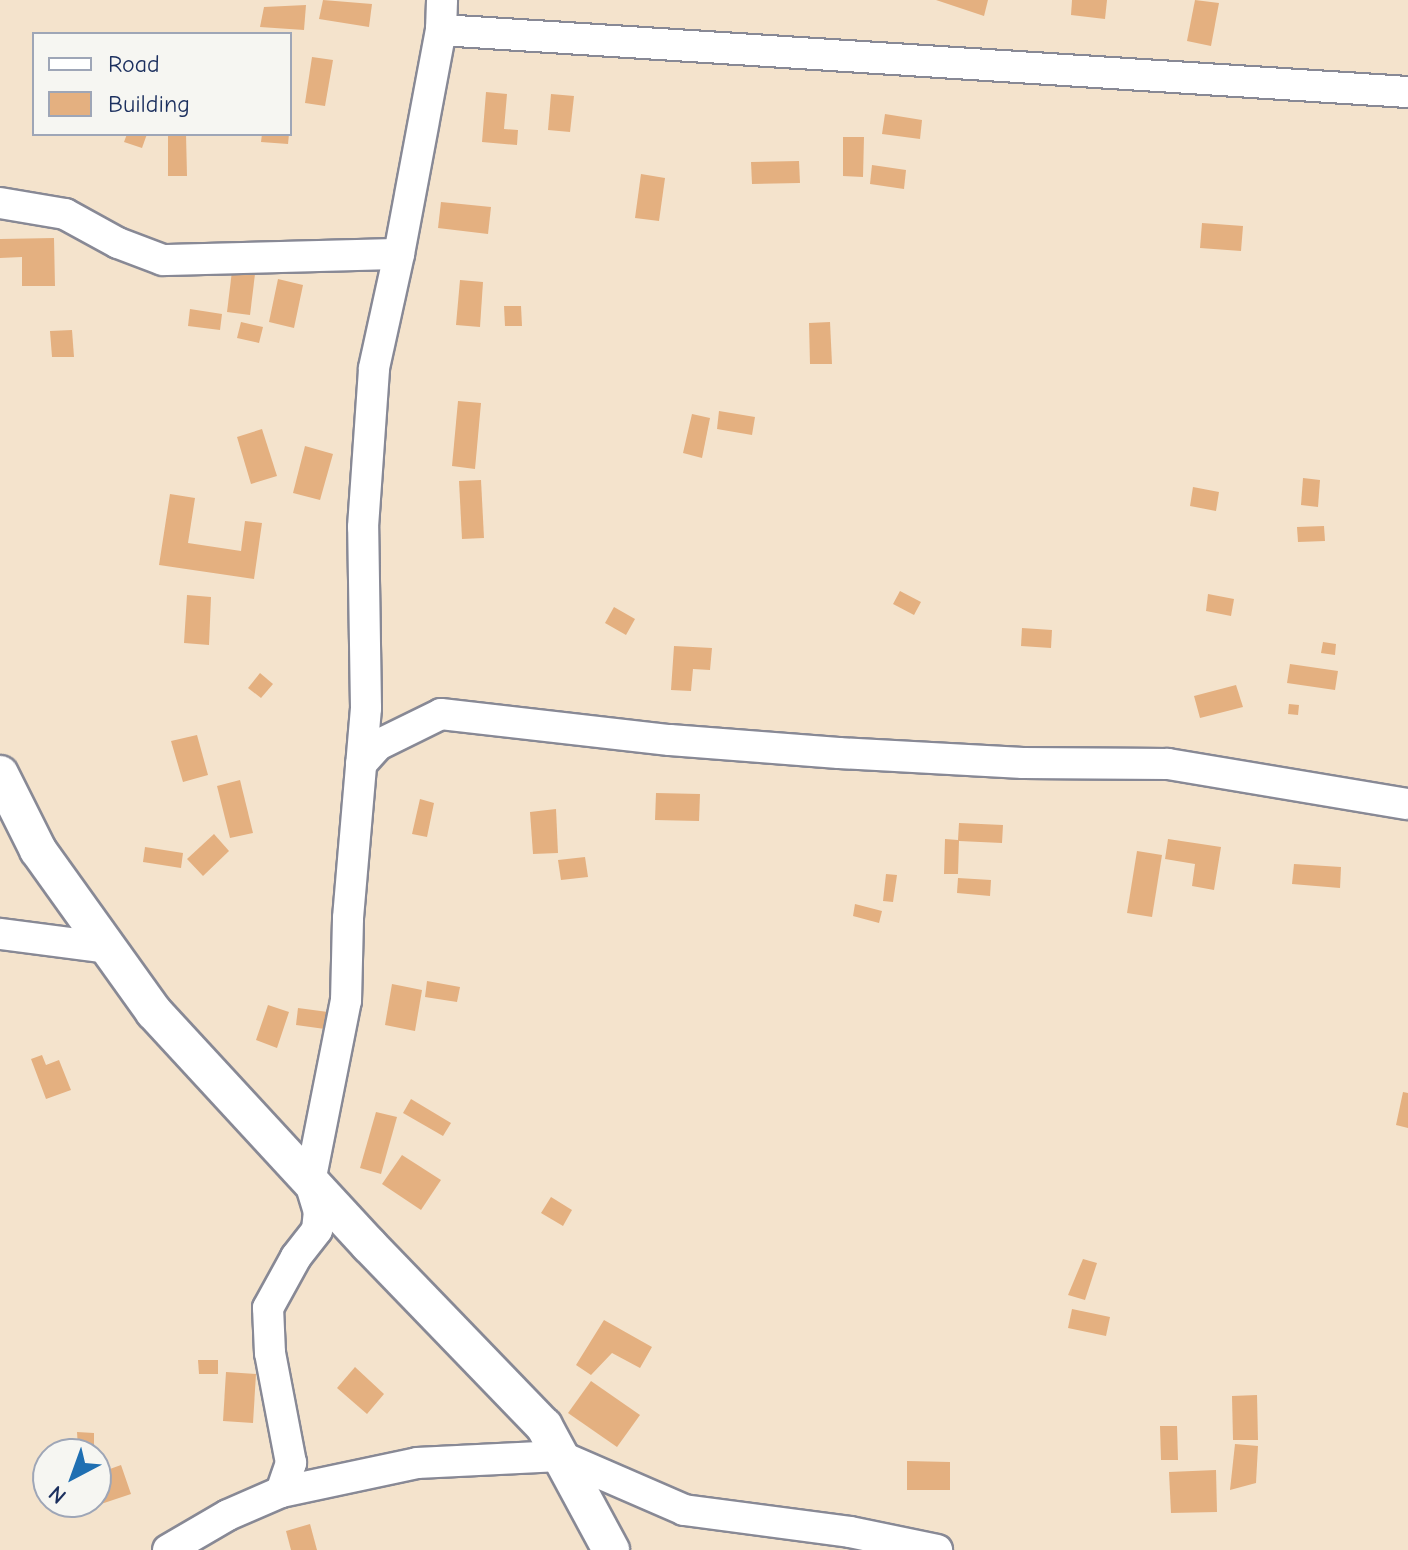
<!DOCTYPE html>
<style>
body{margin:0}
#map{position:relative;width:1408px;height:1550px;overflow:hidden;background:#f4e3cc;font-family:"Comic Neue",sans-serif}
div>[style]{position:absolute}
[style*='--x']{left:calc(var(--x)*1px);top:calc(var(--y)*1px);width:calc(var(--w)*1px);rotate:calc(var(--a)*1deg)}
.building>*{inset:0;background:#e4b080}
.roads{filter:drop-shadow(2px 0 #888995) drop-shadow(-2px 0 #888995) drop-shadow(0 2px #888995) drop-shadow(0 -2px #888995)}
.minor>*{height:30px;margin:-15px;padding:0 15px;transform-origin:15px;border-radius:15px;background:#fff}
.tertiary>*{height:36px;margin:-18px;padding:0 18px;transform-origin:18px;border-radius:18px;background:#fff}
span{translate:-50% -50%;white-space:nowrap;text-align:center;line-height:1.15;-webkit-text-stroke:7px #f6f6f2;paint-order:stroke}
.legend{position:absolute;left:32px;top:32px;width:260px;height:104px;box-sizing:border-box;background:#f6f6f2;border:2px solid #9ea6b7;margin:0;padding:10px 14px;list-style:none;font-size:24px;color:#1b2f5e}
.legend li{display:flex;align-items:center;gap:16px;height:40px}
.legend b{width:40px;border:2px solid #9ea6b7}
.north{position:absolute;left:32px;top:1438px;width:80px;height:80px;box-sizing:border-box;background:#f6f6f2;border:2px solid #9ea6b7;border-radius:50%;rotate:221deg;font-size:22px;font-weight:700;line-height:32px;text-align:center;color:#1b2f5e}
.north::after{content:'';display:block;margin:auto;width:28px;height:36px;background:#1f6fb2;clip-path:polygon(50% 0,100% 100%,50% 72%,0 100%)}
</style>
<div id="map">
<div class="building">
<div style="clip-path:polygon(323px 0,372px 4px,369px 27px,319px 19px)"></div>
<div style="clip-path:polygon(936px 0,988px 0,984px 16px)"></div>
<div style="clip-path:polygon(1072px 0,1107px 0,1105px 19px,1071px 15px)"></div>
<div style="clip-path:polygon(1195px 0,1219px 3px,1211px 46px,1187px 41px)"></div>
<div style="clip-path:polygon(306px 5px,304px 30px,260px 27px,264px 7px)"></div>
<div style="clip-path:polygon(312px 57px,333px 60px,325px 106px,305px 103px)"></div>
<div style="clip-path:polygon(486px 92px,507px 94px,504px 129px,518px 130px,517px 145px,482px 142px)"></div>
<div style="clip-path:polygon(551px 94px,574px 96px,570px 132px,548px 130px)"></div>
<div style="clip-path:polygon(885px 114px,922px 120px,920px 139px,882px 134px)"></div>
<div style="clip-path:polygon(127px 134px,147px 134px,142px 148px,124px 142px)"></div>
<div style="clip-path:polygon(168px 134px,186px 134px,187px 176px,168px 176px)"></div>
<div style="clip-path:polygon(262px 134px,289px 134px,288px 144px,261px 142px)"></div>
<div style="clip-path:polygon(843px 137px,864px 137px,863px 177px,843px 176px)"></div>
<div style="clip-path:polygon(799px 161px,800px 183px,752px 184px,751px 162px)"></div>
<div style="clip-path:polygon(872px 165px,906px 170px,904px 189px,870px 184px)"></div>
<div style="clip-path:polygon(641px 174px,665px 178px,659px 221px,635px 218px)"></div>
<div style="clip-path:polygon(441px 202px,491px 207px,488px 234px,438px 228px)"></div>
<div style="clip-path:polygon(1202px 223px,1243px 226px,1241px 251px,1200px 248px)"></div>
<div style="clip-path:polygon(54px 238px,55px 286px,22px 286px,22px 257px,0 258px,0 239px)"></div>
<div style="clip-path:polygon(232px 271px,255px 274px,250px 315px,227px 312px)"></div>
<div style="clip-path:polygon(278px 279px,303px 285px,294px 328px,269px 322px)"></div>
<div style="clip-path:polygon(460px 280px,483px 282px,480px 327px,456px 325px)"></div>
<div style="clip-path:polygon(504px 306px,521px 306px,522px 326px,505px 326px)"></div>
<div style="clip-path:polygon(190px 309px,222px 314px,220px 330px,188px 326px)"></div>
<div style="clip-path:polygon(241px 322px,263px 327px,259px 343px,237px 338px)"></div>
<div style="clip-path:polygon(830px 322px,832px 364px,810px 364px,809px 323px)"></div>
<div style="clip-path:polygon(72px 330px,74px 357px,52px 357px,50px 331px)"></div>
<div style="clip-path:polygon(458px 401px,481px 403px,475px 469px,452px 466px)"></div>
<div style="clip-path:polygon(719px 411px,755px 417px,752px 435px,717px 429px)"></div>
<div style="clip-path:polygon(692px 414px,710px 418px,702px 458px,683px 453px)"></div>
<div style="clip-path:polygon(262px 429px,277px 476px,251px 484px,237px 437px)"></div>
<div style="clip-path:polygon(305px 446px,333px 454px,320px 500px,293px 493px)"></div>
<div style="clip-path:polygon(1303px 478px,1320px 480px,1318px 507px,1301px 505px)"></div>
<div style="clip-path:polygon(481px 480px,484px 538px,462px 539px,459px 481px)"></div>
<div style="clip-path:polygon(1193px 487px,1219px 492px,1216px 511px,1190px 506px)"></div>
<div style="clip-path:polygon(170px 494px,195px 498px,188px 543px,241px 551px,245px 521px,262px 523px,254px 579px,159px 565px)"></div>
<div style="clip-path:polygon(1324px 526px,1325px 541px,1298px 542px,1297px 527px)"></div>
<div style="clip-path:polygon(900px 591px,921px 602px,914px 615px,893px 604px)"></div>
<div style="clip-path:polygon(1208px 594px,1234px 599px,1231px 616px,1206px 611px)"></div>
<div style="clip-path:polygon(187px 595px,211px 597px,209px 645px,184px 643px)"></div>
<div style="clip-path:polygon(614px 607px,635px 619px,626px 635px,605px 623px)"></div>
<div style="clip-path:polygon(1022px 628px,1052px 630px,1051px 648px,1021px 646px)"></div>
<div style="clip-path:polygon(1323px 642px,1336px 644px,1335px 655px,1321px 653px)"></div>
<div style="clip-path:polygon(674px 646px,712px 648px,710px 670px,693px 669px,691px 691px,671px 690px)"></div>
<div style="clip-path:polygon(1290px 664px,1338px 671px,1335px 690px,1287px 683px)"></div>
<div style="clip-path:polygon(260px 673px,273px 684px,261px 698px,248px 688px)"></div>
<div style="clip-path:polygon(1236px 685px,1243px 707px,1200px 718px,1194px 696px)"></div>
<div style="clip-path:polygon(1289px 704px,1299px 705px,1298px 715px,1288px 714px)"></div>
<div style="clip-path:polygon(197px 735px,208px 775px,183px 782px,171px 741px)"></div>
<div style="clip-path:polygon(240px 780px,253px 833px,230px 838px,217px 786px)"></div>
<div style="clip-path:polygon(656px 793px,700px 794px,699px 821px,655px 820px)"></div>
<div style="clip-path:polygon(420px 799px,434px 803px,427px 837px,412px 834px)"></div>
<div style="clip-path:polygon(556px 809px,558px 853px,533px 854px,530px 812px)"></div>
<div style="clip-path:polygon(959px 823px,1003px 825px,1002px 843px,959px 841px,958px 874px,944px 874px,945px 839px,958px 840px)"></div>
<div style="clip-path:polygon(214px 834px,229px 851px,203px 876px,187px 859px)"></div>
<div style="clip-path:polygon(1168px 839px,1221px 847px,1214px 890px,1192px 886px,1195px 864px,1165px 859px)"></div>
<div style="clip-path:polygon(145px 847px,183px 853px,181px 868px,143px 862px)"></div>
<div style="clip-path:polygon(1137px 851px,1162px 855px,1152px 917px,1127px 913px)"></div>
<div style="clip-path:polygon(585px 857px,588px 877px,561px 880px,558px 860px)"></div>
<div style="clip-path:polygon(1294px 864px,1341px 867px,1340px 888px,1292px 884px)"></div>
<div style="clip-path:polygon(886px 874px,897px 875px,893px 902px,883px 901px)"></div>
<div style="clip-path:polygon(958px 878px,991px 880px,990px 896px,957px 893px)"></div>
<div style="clip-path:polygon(855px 904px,882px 911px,879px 923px,853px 916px)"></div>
<div style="clip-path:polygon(427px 981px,460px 987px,457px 1002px,425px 997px)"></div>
<div style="clip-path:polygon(392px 984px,422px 990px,415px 1031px,385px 1025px)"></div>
<div style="clip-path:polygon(268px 1005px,289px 1012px,277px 1048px,256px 1040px)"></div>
<div style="clip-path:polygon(298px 1008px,328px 1012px,325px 1029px,296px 1025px)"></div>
<div style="clip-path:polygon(42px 1055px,46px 1065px,59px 1060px,71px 1090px,46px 1099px,31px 1059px)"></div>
<div style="clip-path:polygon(1403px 1092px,1408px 1093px,1408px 1128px,1396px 1125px)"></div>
<div style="clip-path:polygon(411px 1099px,451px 1123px,443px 1136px,403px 1113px)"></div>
<div style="clip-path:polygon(376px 1112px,397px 1117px,381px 1174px,360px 1168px)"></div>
<div style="clip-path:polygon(402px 1155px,441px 1180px,421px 1210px,382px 1184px)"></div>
<div style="clip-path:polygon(551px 1197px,572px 1210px,563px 1226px,541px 1213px)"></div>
<div style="clip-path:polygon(1083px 1259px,1097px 1263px,1085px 1300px,1068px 1295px)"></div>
<div style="clip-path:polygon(1072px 1309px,1110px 1317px,1106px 1336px,1068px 1328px)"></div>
<div style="clip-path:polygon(604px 1320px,652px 1347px,640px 1368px,612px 1353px,591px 1375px,576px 1365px)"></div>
<div style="clip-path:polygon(198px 1360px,218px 1360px,218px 1374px,199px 1374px)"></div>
<div style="clip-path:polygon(355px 1367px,384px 1394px,367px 1414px,337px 1388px)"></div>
<div style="clip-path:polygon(226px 1372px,256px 1374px,253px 1423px,223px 1421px)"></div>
<div style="clip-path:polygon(591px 1381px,640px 1415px,617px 1447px,568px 1413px)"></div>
<div style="clip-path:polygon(1257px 1395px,1258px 1440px,1233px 1440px,1232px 1396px)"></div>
<div style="clip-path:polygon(1160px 1426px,1177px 1426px,1178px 1460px,1161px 1460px)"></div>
<div style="clip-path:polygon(77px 1432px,94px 1433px,94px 1448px,78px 1447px)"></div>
<div style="clip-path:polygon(1235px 1444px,1258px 1446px,1256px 1483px,1230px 1490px)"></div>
<div style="clip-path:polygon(907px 1461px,950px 1462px,950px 1490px,907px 1490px)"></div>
<div style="clip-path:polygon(121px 1465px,131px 1494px,83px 1510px,80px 1502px,96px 1502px,96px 1474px)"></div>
<div style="clip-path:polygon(1216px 1470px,1217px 1512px,1171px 1513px,1169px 1472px)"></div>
<div style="clip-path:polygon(310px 1524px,317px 1550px,291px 1550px,286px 1531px)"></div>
</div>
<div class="roads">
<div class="minor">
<div style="--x:441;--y:30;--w:30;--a:-88"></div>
<div style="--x:0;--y:203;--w:66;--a:9.6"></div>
<div style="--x:65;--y:214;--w:60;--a:28.7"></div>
<div style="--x:118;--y:243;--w:48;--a:20.7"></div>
<div style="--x:163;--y:260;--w:236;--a:-1.5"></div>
<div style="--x:399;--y:254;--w:228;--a:-79.4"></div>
<div style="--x:441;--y:30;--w:969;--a:3.67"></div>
<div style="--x:361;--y:764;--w:25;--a:-48"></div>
<div style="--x:378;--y:745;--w:70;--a:-26.2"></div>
<div style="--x:441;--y:714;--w:230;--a:6.5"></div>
<div style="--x:670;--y:740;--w:169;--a:4.4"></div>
<div style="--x:839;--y:753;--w:184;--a:3.1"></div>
<div style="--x:1023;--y:763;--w:145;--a:0.4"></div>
<div style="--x:1168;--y:764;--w:243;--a:9.5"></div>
<div style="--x:0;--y:934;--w:109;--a:7.4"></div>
<div style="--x:281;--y:1492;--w:139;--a:-12"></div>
<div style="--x:417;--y:1463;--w:143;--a:-2.8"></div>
<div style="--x:560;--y:1456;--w:135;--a:23.5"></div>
<div style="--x:684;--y:1510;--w:167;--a:7.5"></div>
<div style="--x:850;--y:1532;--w:89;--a:11.7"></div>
<div style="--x:168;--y:1550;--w:69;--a:-30.3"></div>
<div style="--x:228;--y:1515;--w:58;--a:-23.5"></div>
<div style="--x:281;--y:1492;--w:31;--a:-71"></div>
<div style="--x:291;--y:1463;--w:112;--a:-100.8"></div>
<div style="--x:270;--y:1353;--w:45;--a:-92.5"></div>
<div style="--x:268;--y:1308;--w:58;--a:-61.2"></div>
<div style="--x:296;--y:1257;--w:34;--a:-52"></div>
<div style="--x:317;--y:1230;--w:18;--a:-84"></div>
<div style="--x:319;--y:1212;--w:31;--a:-107"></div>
<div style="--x:310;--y:1182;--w:185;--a:-78.8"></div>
<div style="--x:346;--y:1001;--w:83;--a:-88.6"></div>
<div style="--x:348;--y:918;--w:211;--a:-85.1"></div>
<div style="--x:366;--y:708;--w:181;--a:-90.9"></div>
<div style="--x:363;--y:527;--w:159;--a:-86"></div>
<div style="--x:374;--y:368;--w:117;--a:-77.6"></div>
</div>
<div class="tertiary">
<div style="--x:0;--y:774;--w:85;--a:63.4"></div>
<div style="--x:38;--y:850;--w:199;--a:54.4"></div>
<div style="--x:154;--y:1012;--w:317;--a:47.3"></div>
<div style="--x:369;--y:1245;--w:252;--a:46"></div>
<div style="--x:544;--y:1426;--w:141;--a:61.6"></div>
</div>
</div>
<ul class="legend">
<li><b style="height:10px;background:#fff"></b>Road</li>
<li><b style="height:22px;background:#e4b080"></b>Building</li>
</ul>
<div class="north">N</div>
</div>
